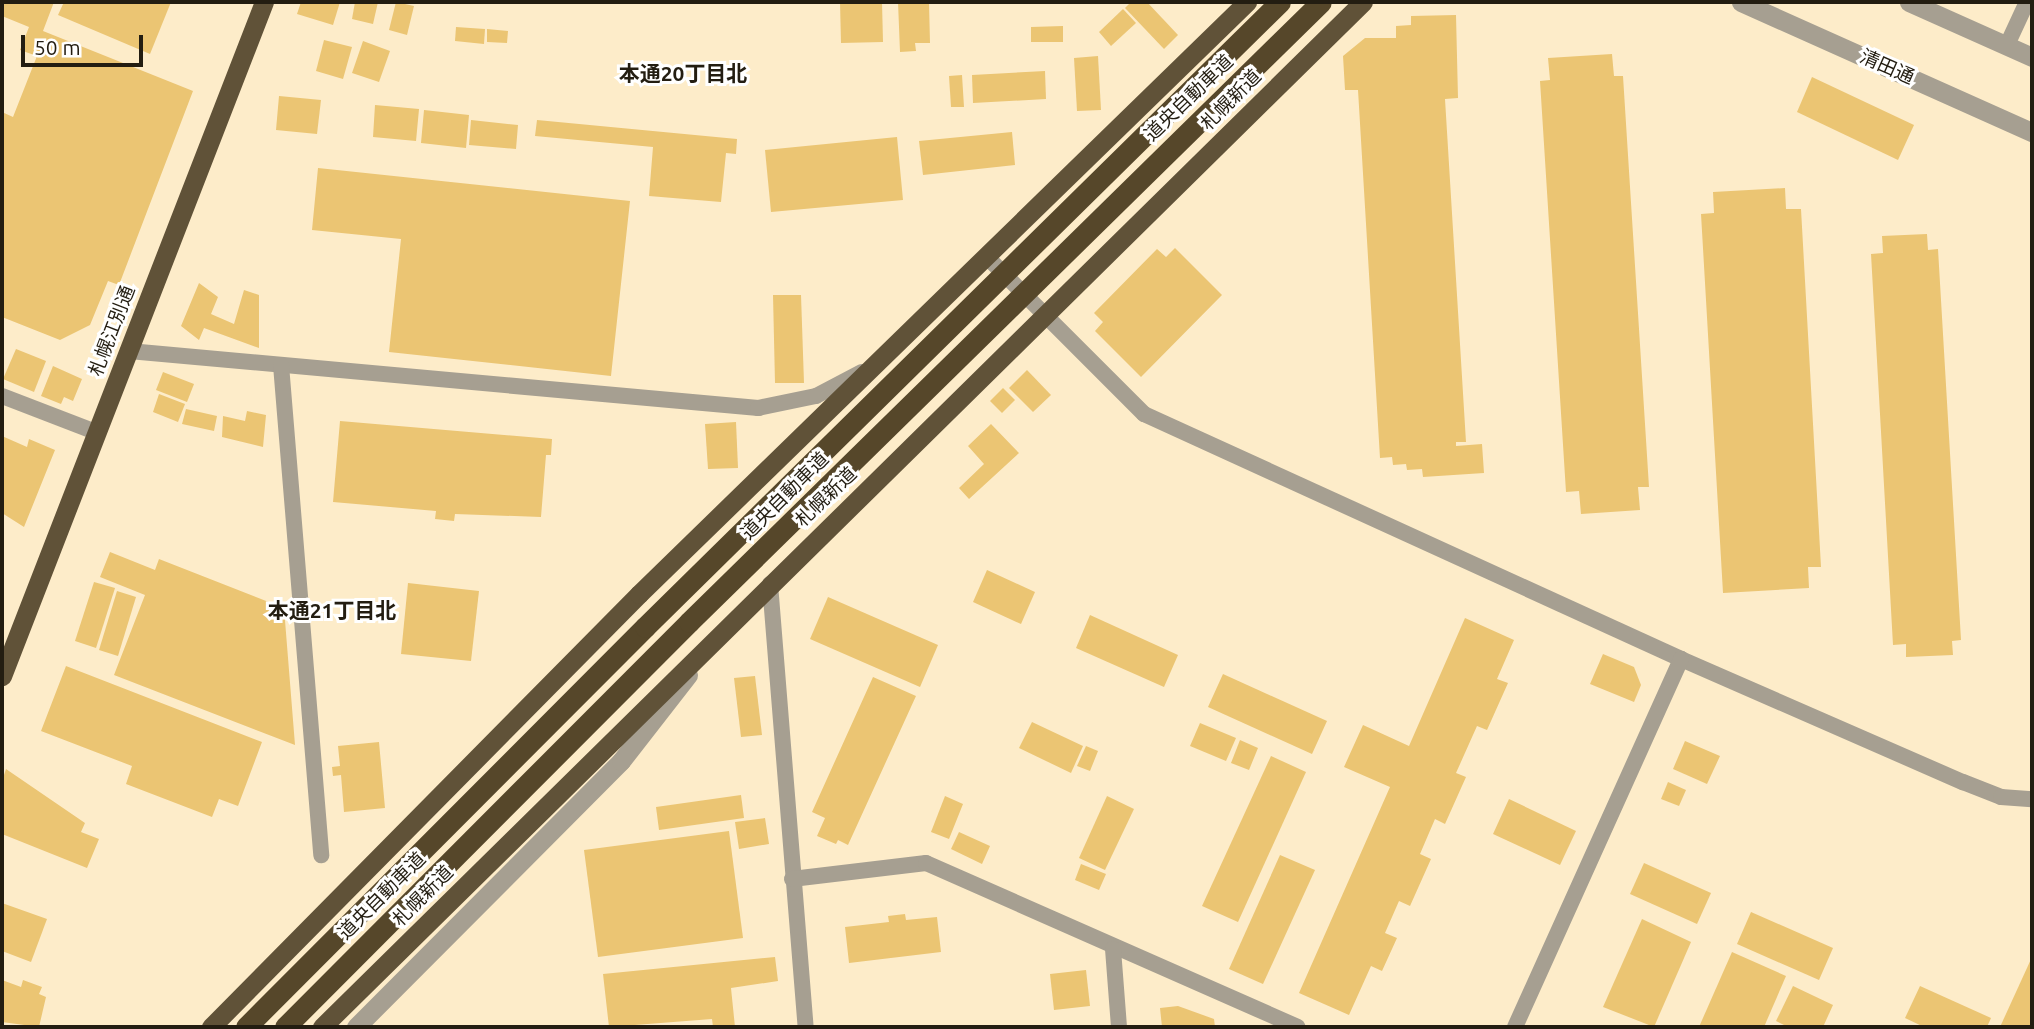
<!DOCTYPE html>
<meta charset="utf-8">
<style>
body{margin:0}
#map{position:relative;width:2034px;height:1029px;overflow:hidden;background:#fdecc9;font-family:Ubuntu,"Noto Sans JP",sans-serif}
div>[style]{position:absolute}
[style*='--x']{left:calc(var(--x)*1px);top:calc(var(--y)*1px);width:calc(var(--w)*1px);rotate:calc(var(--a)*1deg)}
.building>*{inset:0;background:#ebc573}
.minor>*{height:16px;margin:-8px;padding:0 8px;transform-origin:8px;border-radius:8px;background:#a69f91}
.tertiary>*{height:19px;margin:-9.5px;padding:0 9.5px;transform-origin:9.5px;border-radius:9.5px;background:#a69f91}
.trunk>*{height:19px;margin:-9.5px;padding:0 9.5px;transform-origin:9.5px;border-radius:9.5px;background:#605238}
.motorway-bridge>*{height:21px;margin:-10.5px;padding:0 10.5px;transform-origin:10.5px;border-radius:10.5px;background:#56472a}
span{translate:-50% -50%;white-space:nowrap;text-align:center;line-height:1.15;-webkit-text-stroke:6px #fff;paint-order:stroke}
.street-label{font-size:19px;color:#231d11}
.neighbourhood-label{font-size:21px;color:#231d11;font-weight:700}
.frame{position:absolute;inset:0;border:4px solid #231d11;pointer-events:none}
.scale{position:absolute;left:21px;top:35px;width:122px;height:32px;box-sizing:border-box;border:4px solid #231d11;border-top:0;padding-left:9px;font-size:21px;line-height:24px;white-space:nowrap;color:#231d11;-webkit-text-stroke:5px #fff;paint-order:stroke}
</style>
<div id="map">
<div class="building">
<div style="clip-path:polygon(2px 2px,54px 2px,43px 31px,193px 91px,119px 285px,108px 281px,90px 325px,60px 340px,2px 317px,2px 112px,13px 117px,37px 56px,20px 50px,29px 27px,2px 16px)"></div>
<div style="clip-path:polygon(64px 2px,171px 2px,150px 54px,58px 15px)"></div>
<div style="clip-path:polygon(301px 2px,340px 2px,333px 25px,297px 14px)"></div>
<div style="clip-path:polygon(355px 2px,378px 2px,373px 24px,352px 19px)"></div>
<div style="clip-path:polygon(396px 2px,414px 6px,407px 35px,389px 30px)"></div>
<div style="clip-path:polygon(840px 2px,882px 2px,883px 42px,841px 43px)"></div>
<div style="clip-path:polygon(898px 2px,929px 2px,930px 43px,915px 43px,916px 51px,900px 52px)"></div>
<div style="clip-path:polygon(1131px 2px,1147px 2px,1178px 35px,1164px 49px,1125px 8px)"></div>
<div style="clip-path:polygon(1123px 9px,1136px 23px,1111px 46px,1099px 32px)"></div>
<div style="clip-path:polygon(1456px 15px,1458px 98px,1445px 99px,1466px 442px,1456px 442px,1456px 446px,1482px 444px,1484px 473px,1423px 477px,1422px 469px,1407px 470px,1406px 464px,1393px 465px,1392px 457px,1380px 458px,1358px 90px,1345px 90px,1343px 56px,1365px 38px,1396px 38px,1396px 26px,1411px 25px,1411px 16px)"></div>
<div style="clip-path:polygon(1063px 26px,1063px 42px,1031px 42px,1031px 27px)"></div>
<div style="clip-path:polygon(456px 27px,485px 29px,484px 44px,455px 41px)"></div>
<div style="clip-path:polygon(487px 29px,508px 31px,507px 43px,487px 42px)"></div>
<div style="clip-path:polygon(324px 40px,352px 47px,343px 79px,316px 71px)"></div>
<div style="clip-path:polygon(363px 41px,390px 51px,379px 82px,352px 73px)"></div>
<div style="clip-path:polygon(1612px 54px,1614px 76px,1623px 76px,1649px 487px,1638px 487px,1640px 510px,1581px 514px,1579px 491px,1566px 492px,1540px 81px,1550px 80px,1548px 58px)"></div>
<div style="clip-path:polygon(1098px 56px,1101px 110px,1077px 111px,1074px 58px)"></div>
<div style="clip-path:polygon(1045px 71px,1046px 99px,973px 103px,972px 75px)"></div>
<div style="clip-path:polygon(962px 75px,964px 107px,951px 107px,949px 76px)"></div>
<div style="clip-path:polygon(1812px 77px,1914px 125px,1898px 160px,1797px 112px)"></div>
<div style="clip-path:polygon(279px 96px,321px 100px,317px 134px,276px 130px)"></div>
<div style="clip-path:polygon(375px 105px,419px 109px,416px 141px,373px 137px)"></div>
<div style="clip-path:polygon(424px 110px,469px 115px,466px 148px,421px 143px)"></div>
<div style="clip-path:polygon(471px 120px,518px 125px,516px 149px,469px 145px)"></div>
<div style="clip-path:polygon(537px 120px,737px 139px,736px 154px,726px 153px,721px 202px,649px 196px,653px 147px,535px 136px)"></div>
<div style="clip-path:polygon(1012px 132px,1015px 165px,923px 175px,919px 141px)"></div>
<div style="clip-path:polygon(897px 137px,903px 200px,771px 212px,765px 150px)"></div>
<div style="clip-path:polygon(318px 168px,630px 201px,611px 376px,389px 352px,401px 239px,312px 230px)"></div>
<div style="clip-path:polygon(1785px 188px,1786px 209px,1801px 209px,1821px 567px,1808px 567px,1809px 588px,1723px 593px,1701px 214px,1714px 213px,1713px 192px)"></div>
<div style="clip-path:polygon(1927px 234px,1928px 250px,1938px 249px,1961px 640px,1952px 641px,1953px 655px,1906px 657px,1906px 644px,1893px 645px,1871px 254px,1883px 253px,1882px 236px)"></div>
<div style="clip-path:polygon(1175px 248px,1222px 295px,1141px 377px,1095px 331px,1103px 322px,1094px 313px,1157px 249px,1166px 257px)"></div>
<div style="clip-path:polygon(199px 283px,218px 297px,211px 314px,234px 324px,244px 290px,259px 295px,259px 348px,204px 328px,199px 340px,181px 326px)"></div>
<div style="clip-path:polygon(773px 295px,801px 295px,804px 383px,775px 383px)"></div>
<div style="clip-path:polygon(16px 349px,46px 361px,34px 392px,3px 379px)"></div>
<div style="clip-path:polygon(53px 366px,82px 379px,73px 401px,64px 397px,61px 404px,41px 396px)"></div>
<div style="clip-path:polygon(1027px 370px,1051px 395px,1033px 412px,1009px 388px)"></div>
<div style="clip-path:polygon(163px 372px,194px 384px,187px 402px,156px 390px)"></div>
<div style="clip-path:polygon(1003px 388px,1015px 400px,1002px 413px,990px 401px)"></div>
<div style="clip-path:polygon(159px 394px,185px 404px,178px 422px,153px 412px)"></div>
<div style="clip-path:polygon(186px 409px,217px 416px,214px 431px,182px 424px)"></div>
<div style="clip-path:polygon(247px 411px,266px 415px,263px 447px,222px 437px,223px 416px,245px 421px)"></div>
<div style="clip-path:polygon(340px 421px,552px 439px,551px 455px,546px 455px,541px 517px,455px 514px,454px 521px,435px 519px,436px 511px,333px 502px)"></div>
<div style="clip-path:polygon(736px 422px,738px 468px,708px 469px,705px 424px)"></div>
<div style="clip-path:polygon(991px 424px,1019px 453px,969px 499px,959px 488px,984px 464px,968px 446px)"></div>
<div style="clip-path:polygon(2px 436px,27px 447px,29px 439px,55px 450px,24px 527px,2px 513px)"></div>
<div style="clip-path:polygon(110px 552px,155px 570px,159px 559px,284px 608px,295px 745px,114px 675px,145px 595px,100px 577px)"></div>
<div style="clip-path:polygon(987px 570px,1035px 592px,1021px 624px,973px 602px)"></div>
<div style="clip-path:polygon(94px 582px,115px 588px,96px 648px,75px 641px)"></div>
<div style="clip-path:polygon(408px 583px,479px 591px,471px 661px,401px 654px)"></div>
<div style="clip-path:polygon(117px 591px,136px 597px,118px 656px,99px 650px)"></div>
<div style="clip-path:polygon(828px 597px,938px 645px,920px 687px,810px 639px)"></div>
<div style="clip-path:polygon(1090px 615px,1178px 655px,1164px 687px,1076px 648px)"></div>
<div style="clip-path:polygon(1465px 618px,1514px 640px,1497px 679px,1508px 683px,1487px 730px,1477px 726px,1456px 773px,1466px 777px,1445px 824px,1435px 819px,1420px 854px,1431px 859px,1410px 906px,1399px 901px,1385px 933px,1397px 938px,1382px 971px,1371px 966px,1349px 1015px,1299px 993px,1390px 787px,1344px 767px,1363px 725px,1409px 746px)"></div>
<div style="clip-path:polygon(1603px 654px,1634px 667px,1641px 685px,1634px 702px,1590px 684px)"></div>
<div style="clip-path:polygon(66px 666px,262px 742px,238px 806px,219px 799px,212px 817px,126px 784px,132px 766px,41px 731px)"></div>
<div style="clip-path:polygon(1223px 674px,1327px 721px,1312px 754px,1208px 707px)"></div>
<div style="clip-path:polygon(755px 676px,762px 735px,741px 737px,734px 678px)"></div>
<div style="clip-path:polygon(873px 677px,916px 696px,848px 845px,838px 840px,836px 844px,817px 836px,825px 818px,812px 812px)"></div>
<div style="clip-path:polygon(1032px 722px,1083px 746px,1071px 773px,1019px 748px)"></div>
<div style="clip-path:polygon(1200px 723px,1236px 738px,1226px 761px,1190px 746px)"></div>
<div style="clip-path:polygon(1240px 740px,1258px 748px,1249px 770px,1231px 763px)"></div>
<div style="clip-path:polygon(1685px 741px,1720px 756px,1707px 784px,1673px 769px)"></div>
<div style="clip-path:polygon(379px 742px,385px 808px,344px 812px,341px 775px,333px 776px,332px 767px,340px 766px,338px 746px)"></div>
<div style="clip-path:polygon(1086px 746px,1098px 751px,1090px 771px,1077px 766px)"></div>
<div style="clip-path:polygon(1271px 756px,1306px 772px,1238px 922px,1202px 906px)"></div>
<div style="clip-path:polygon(6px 769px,85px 823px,81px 832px,99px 839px,87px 868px,2px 834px,2px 781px)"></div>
<div style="clip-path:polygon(1668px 782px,1686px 790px,1679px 806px,1661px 799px)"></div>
<div style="clip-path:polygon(741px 795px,744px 818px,659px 830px,656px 807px)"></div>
<div style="clip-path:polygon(945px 796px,963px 804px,949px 839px,931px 832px)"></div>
<div style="clip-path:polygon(1107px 796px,1134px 809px,1105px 870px,1079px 858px)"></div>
<div style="clip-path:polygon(1509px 799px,1576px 831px,1560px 865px,1493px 834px)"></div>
<div style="clip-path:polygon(765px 818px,769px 844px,739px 849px,735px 822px)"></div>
<div style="clip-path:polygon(729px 831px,743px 938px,598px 957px,584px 850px)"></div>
<div style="clip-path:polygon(959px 832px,990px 846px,982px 864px,951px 849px)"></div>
<div style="clip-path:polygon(1280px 855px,1315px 870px,1263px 984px,1229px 969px)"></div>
<div style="clip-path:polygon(1644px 863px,1711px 893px,1697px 924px,1630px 894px)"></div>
<div style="clip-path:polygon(1081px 864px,1106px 874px,1099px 890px,1075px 880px)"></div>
<div style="clip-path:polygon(2px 903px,47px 919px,31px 962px,2px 951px)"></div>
<div style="clip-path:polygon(1751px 912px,1833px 948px,1819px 980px,1737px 944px)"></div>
<div style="clip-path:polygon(905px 914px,906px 920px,937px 917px,941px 952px,849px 963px,845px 927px,889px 922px,888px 916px)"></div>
<div style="clip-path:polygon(1642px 919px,1691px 942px,1654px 1027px,1603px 1007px)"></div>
<div style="clip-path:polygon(1732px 952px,1786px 976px,1764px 1027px,1699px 1027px)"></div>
<div style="clip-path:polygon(775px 957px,778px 981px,731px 988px,735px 1027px,713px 1027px,712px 1019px,609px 1027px,603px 974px)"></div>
<div style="clip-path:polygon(2032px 957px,2032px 1027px,2000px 1027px)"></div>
<div style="clip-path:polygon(1086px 970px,1090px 1006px,1054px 1010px,1050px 974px)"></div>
<div style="clip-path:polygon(2px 980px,21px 987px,23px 980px,42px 987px,39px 994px,46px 997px,39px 1027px,2px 1022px)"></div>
<div style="clip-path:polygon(1793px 986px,1833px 1005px,1823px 1027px,1788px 1027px,1776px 1021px)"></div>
<div style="clip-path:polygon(1920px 986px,1991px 1018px,1987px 1027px,1924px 1027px,1905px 1018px)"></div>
<div style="clip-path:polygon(1178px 1006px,1214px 1019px,1215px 1027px,1162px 1027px,1160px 1008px)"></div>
</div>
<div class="minor">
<div style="--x:2007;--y:45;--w:47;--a:-65.1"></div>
<div style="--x:988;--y:258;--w:221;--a:45"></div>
<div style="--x:1144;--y:414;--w:590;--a:24.52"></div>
<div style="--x:1681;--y:659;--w:308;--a:23.6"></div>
<div style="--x:1963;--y:782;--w:41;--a:21.5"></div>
<div style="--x:2001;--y:797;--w:31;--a:4"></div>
<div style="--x:129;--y:351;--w:632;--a:5.18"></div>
<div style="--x:758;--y:408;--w:59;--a:-11.7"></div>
<div style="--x:816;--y:396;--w:52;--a:-27.6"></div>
<div style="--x:281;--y:365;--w:492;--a:85.3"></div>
<div style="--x:2;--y:396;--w:101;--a:21"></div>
<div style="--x:770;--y:584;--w:444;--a:85.4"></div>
<div style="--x:792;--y:879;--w:135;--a:-6.8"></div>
<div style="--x:926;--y:863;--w:406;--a:23.8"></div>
<div style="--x:1113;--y:949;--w:78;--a:85.6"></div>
<div style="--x:1515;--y:1027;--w:404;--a:-65.7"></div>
</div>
<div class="tertiary">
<div style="--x:1741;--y:2;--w:319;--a:24.1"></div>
<div style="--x:1909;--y:2;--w:135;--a:24.1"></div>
<div style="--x:356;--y:1027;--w:375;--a:-45.1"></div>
<div style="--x:621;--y:761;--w:109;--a:-52.1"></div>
</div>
<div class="trunk">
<div style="--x:2;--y:676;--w:723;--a:-68.76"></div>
<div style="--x:211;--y:1027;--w:609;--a:-45.33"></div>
<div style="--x:639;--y:594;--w:849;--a:-44.24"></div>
<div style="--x:322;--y:1027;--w:1461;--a:-44.56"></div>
</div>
<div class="motorway-bridge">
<div style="--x:246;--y:1027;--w:565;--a:-45.07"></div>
<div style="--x:645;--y:627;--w:891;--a:-44.55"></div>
<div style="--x:285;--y:1027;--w:572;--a:-45.07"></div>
<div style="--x:689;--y:622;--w:885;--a:-44.45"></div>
</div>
<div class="street-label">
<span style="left:1887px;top:67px;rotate:24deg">清田通</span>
<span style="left:1189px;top:98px;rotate:-44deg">道央自動車道</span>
<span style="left:1231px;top:100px;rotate:-45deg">札幌新道</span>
<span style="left:112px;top:331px;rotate:-69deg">札幌江別通</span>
<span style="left:785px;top:496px;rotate:-45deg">道央自動車道</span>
<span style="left:826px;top:497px;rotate:-44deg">札幌新道</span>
<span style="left:382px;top:896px;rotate:-45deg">道央自動車道</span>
<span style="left:423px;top:896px;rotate:-45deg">札幌新道</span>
</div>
<div class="neighbourhood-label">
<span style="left:683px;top:73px">本通20丁目北</span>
<span style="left:332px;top:610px">本通21丁目北</span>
</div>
<div class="frame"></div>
<div class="scale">50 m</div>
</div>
